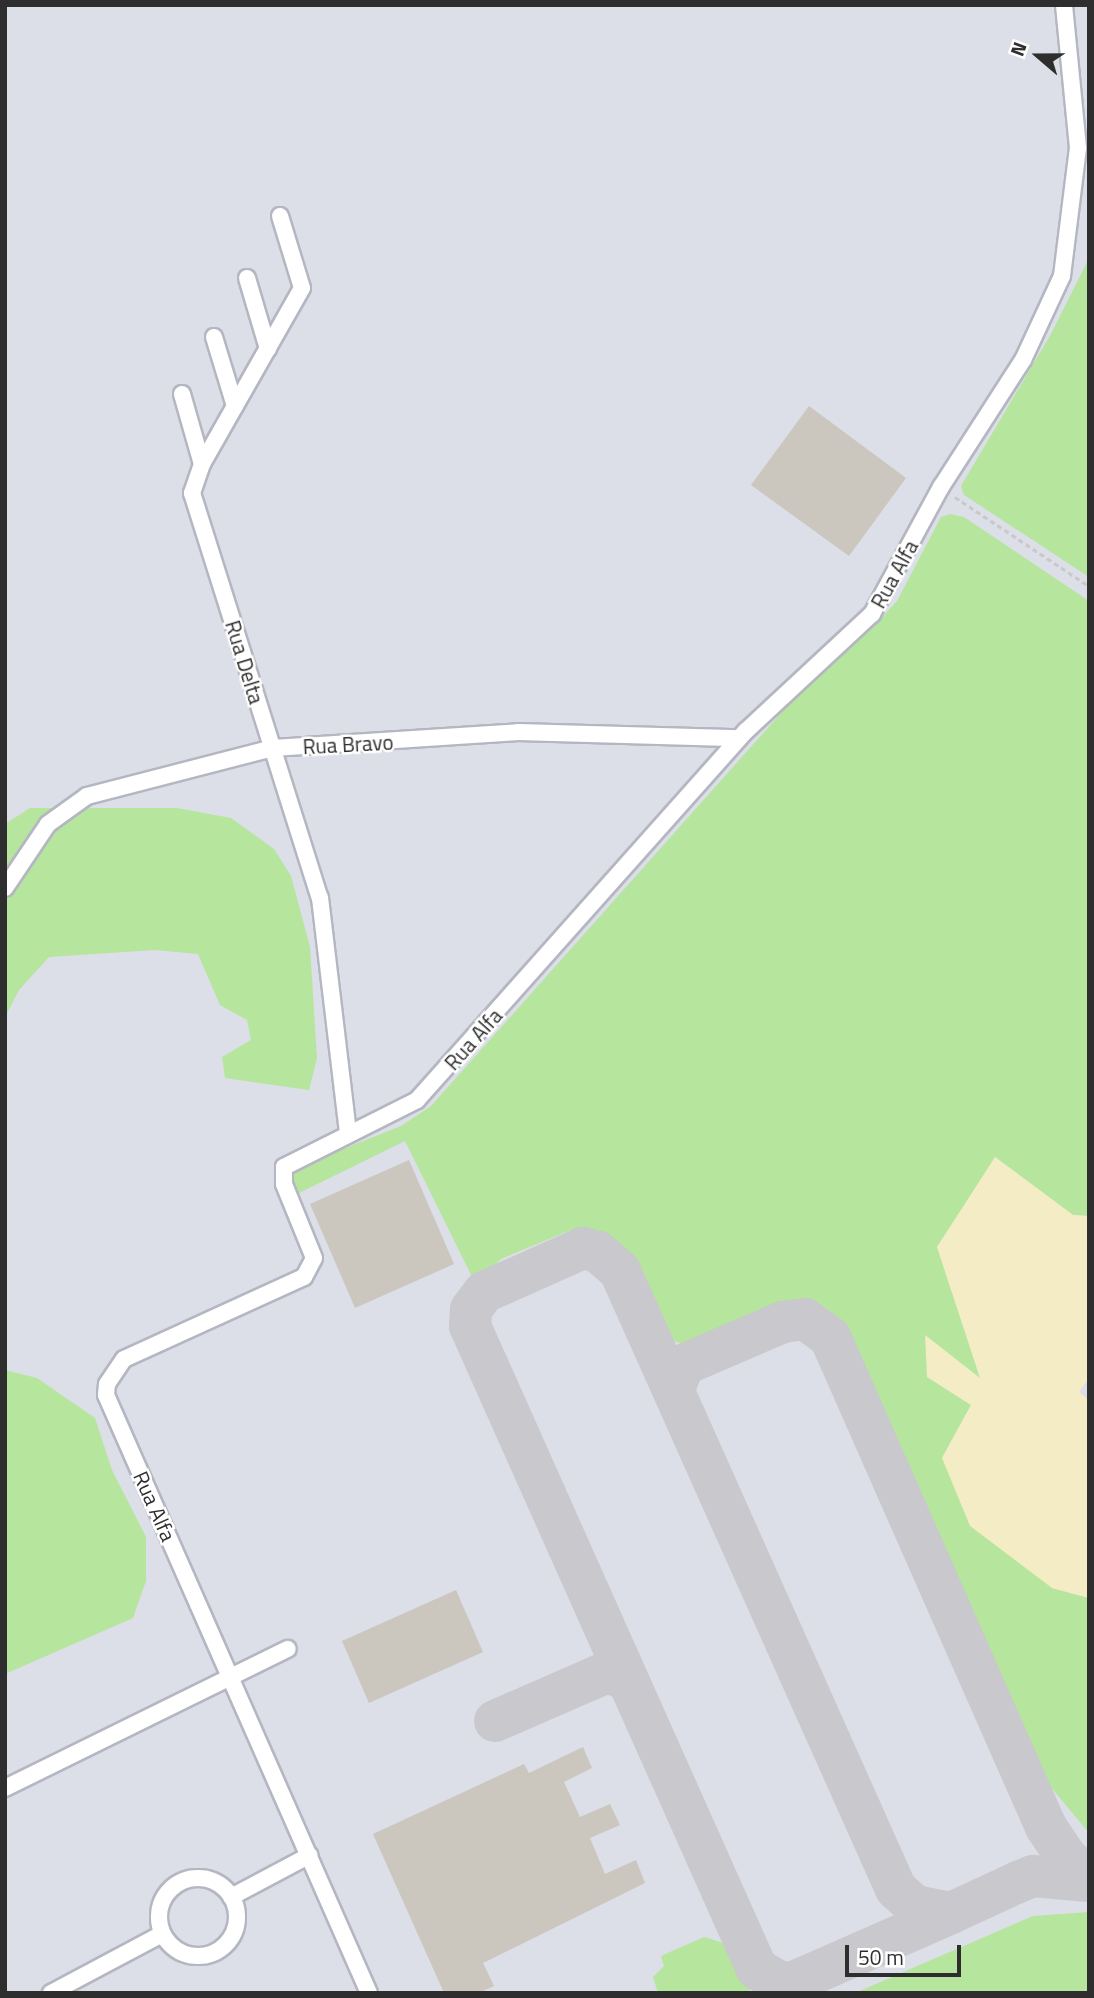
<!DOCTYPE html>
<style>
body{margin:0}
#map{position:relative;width:1094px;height:1998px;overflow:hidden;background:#efe9e1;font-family:"Titillium Web",sans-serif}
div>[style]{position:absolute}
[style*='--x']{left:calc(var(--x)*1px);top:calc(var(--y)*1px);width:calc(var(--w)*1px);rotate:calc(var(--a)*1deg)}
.airport>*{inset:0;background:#dcdee8}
.green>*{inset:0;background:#b6e59e}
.sand>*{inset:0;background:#f3ecc5}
.taxiway>*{height:42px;margin:-21px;padding:0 21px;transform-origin:21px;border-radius:21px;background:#c9c8cc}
.building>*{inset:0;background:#cbc7bf}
.path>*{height:2.5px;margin-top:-1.25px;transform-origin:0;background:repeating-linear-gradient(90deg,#c9c9c9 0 5px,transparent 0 8.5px)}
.roads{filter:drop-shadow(2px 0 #b4b7c1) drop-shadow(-2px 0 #b4b7c1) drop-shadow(0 2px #b4b7c1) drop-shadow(0 -2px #b4b7c1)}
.minor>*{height:16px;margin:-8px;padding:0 8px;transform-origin:8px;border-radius:8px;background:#fff}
.minor>.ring{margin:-8px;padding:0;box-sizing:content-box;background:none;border:16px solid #fff;border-radius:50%}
span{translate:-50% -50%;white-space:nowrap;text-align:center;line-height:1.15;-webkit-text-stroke:5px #fff;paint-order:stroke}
.street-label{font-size:21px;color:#2e2e2e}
.frame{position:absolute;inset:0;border:7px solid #2e2e2e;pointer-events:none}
.north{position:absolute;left:1003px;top:21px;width:70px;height:70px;-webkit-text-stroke:5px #fff;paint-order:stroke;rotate:290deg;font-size:19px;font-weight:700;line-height:28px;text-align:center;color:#2e2e2e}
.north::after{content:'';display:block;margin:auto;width:24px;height:32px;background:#2e2e2e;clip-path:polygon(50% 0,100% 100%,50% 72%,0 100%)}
.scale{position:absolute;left:845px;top:1945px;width:116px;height:32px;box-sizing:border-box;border:4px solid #2e2e2e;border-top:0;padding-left:9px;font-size:21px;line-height:24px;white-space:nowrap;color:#2e2e2e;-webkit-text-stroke:5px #fff;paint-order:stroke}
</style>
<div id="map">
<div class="airport">
<div style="clip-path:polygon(5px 5px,1089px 5px,1089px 1993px,5px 1993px)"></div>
</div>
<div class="green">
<div style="clip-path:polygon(1089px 258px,1089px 577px,964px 495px,961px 486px,1051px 334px)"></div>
<div style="clip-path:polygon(950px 514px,964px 517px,1089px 601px,1089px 1216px,1073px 1215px,996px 1158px,937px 1247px,981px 1380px,926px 1336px,928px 1377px,971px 1405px,942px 1458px,1052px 1588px,1089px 1598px,1089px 1833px,1045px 1780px,841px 1320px,823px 1306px,802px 1302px,780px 1306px,691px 1346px,676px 1342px,666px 1333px,631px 1253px,593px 1230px,571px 1230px,501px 1259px,489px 1271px,481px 1295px,405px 1141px,295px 1195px,291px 1183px,294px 1172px,318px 1159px,401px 1126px,431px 1106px,798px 694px,877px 623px,897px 601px,941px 517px)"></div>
<div style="clip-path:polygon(30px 808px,177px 808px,231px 818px,274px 849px,291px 876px,310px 947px,317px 1058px,309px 1090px,225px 1078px,222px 1057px,251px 1040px,247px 1020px,220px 1005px,198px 954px,155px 950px,49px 957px,19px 990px,5px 1017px,5px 824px)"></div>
<div style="clip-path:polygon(5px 1370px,37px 1378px,95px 1418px,112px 1470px,146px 1537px,146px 1581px,133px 1618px,5px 1674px)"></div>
<div style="clip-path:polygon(1089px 1912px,1089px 1993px,855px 1993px,1033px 1916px)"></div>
<div style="clip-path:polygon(704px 1937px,730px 1945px,751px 1993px,658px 1993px,653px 1977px,664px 1966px,661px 1956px)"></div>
</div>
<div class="sand">
<div style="clip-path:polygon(995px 1157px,1073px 1215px,1089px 1216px,1089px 1378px,1079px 1392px,1089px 1400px,1089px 1598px,1052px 1588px,970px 1526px,942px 1458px,971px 1405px,927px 1377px,925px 1335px,980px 1378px,937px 1247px)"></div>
</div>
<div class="taxiway">
<div style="--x:675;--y:1387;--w:23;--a:-70"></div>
<div style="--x:683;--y:1365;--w:109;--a:-23.3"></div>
<div style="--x:783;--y:1322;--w:22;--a:-8"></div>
<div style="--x:805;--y:1319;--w:31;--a:36"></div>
<div style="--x:830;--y:1337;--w:535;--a:66.21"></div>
<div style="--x:1046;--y:1827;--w:37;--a:56"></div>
<div style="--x:1067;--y:1858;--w:30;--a:42"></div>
<div style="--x:495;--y:1721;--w:122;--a:-23.6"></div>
<div style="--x:607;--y:1672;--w:22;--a:21"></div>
<div style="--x:951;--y:1913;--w:37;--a:-169"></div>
<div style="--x:915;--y:1906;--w:25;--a:-138"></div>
<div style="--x:896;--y:1889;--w:677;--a:-114.07"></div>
<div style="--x:620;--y:1271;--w:29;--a:-139"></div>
<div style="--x:598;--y:1252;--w:16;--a:-165"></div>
<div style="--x:583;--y:1248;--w:108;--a:156"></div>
<div style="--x:484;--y:1292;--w:21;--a:127"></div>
<div style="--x:471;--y:1309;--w:17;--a:93"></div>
<div style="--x:470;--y:1326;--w:704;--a:65.95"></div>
<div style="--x:757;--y:1969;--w:28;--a:30"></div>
<div style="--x:781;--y:1983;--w:13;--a:-4"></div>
<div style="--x:794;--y:1982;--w:171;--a:-23.7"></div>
<div style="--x:951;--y:1913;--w:74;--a:-24.8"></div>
<div style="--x:1018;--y:1882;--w:16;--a:-22"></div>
<div style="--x:1033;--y:1876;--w:56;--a:5.1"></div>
</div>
<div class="building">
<div style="clip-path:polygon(809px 406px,906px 478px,849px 556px,751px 485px)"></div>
<div style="clip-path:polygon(409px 1160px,454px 1264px,355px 1308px,310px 1204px)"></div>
<div style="clip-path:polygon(456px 1590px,483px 1652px,369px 1703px,342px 1641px)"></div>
<div style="clip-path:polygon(583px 1747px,592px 1768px,564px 1782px,580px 1817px,610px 1804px,620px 1825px,590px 1838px,605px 1874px,636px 1860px,645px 1883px,483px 1963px,494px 1986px,479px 1993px,444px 1993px,373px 1834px,524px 1764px,529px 1773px)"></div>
</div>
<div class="path">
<div style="--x:955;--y:497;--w:161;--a:33.6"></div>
</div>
<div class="roads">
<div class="minor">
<div style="--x:280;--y:216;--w:75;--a:73"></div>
<div style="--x:302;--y:288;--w:202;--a:119.6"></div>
<div style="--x:202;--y:464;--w:31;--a:109"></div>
<div style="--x:192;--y:493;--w:425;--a:72.5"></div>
<div style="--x:320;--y:898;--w:238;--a:83.2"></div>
<div style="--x:247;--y:278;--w:74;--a:73.5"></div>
<div style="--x:214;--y:337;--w:72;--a:73.1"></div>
<div style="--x:182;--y:394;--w:73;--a:74.1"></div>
<div style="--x:5;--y:888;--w:77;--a:-56.1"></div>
<div style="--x:48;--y:824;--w:48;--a:-35.7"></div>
<div style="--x:87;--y:796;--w:192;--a:-14.5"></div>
<div style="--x:273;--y:748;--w:246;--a:-3.7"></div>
<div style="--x:518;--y:732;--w:221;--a:1.6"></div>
<div style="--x:5;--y:1788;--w:315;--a:-26.2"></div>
<div class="ring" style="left:159px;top:1878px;width:62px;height:62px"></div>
<div style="--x:231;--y:1897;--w:89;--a:-28"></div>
<div style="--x:51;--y:1993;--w:126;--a:-28"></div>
<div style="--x:369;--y:1993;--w:653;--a:-113.74"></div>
<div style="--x:106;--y:1395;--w:11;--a:-85"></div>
<div style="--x:107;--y:1384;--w:30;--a:-56"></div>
<div style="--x:124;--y:1359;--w:198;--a:-24.5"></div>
<div style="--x:304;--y:1277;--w:21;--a:-62"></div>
<div style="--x:314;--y:1258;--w:80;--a:-112.1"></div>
<div style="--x:284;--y:1184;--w:17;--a:-90"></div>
<div style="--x:284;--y:1167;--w:149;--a:-26.7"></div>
<div style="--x:417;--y:1100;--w:494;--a:-48.3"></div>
<div style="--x:746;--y:731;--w:172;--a:-42.9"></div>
<div style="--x:872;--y:614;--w:145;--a:-61.5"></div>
<div style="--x:941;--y:487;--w:151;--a:-57.2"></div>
<div style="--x:1023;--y:360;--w:93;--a:-65.1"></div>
<div style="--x:1062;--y:276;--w:129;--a:-82.9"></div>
<div style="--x:1078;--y:148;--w:144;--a:-95.6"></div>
</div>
</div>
<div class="street-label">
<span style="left:894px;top:574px;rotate:-61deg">Rua Alfa</span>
<span style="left:245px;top:662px;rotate:73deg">Rua Delta</span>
<span style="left:348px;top:744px;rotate:-3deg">Rua Bravo</span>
<span style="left:473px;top:1039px;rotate:-48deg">Rua Alfa</span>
<span style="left:155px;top:1506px;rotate:66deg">Rua Alfa</span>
</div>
<div class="frame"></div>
<div class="north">N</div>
<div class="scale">50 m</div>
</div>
